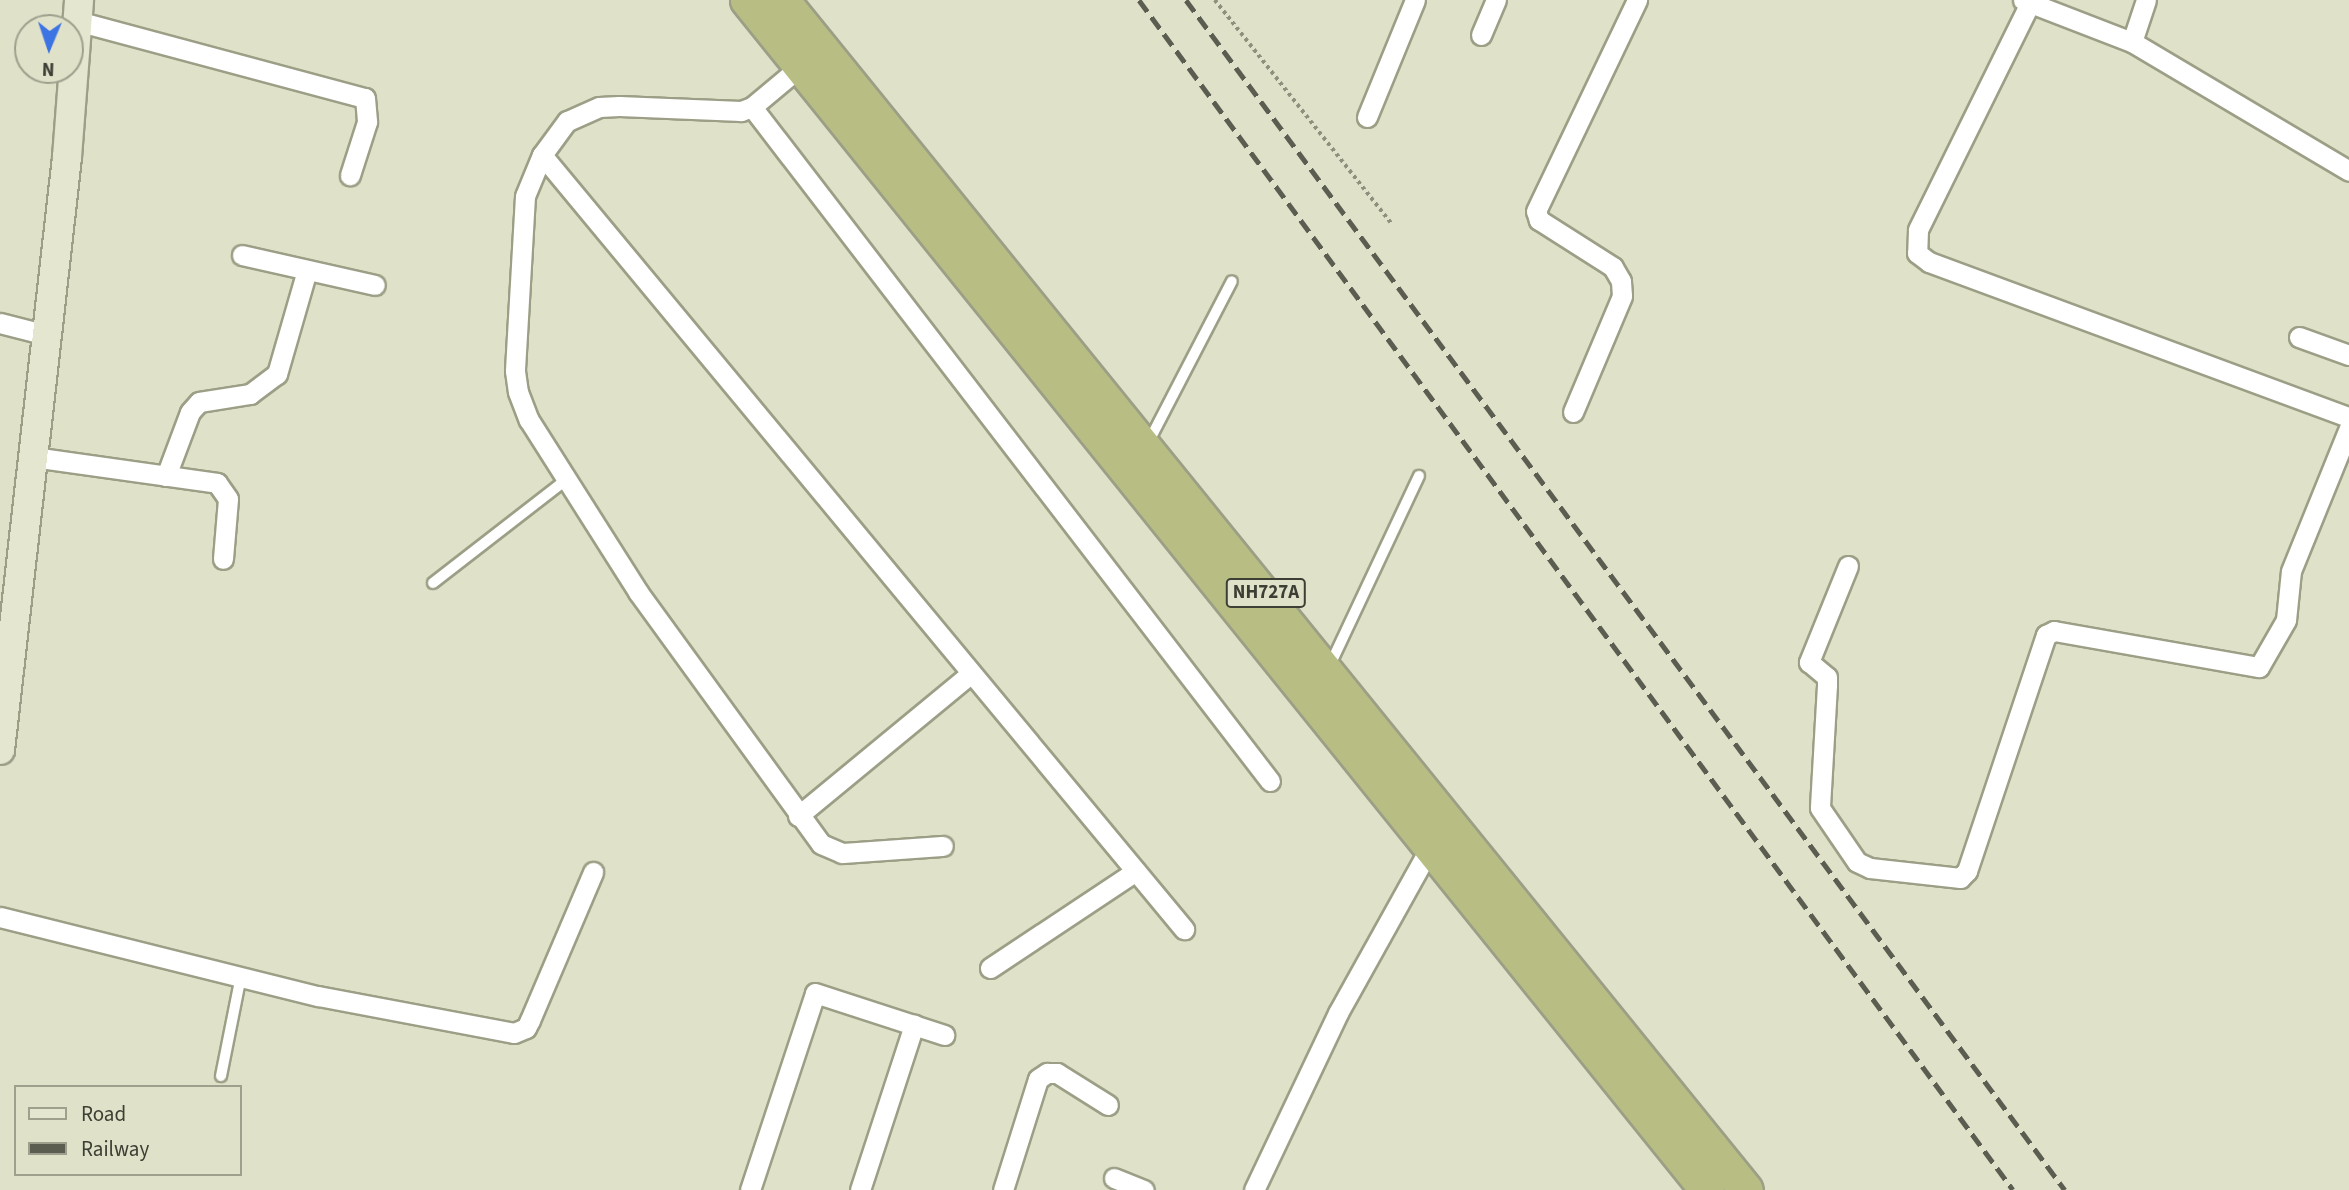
<!DOCTYPE html>
<style>
body{margin:0}
#map{position:relative;width:2349px;height:1190px;overflow:hidden;background:#dfe2c8;font-family:"Source Sans 3",sans-serif}
div>[style]{position:absolute}
[style*='--x']{left:calc(var(--x)*1px);top:calc(var(--y)*1px);width:calc(var(--w)*1px);rotate:calc(var(--a)*1deg)}
.path>*{height:3.5px;margin-top:-1.75px;transform-origin:0;background:repeating-linear-gradient(90deg,#8e907e 0 3.5px,transparent 0 7px)}
.roads{filter:drop-shadow(2px 0 #9c9f86) drop-shadow(-2px 0 #9c9f86) drop-shadow(0 2px #9c9f86) drop-shadow(0 -2px #9c9f86)}
.service>*{height:10px;margin:-5px;padding:0 5px;transform-origin:5px;border-radius:5px;background:#fff}
.minor>*{height:19px;margin:-9.5px;padding:0 9.5px;transform-origin:9.5px;border-radius:9.5px;background:#fff}
.secondary>*{height:28px;margin:-14px;padding:0 14px;transform-origin:14px;border-radius:14px;background:#e5e6d0}
.trunk>*{height:33px;margin:-16.5px;padding:0 16.5px;transform-origin:16.5px;border-radius:16.5px;background:#b8be83}
.rail>*{height:5px;margin-top:-2.5px;transform-origin:0;background:repeating-linear-gradient(90deg,#5b5d50 0 14px,transparent 0 21px)}
span{translate:-50% -50%;white-space:nowrap;text-align:center;line-height:1.15;-webkit-text-stroke:5px #dfe2c8;paint-order:stroke}
.shield-label span{padding:2px 5px;background:#dfe2c8;border:2px solid;border-radius:5px;-webkit-text-stroke-width:0}
.shield-label{font-size:19px;color:#3d3e34;font-weight:700}
.legend{position:absolute;left:14px;top:1085px;width:228px;height:91px;box-sizing:border-box;background:#dfe2c8;border:2px solid #9ea08d;margin:0;padding:9px 12px;list-style:none;font-size:21px;color:#3d3e34}
.legend li{display:flex;align-items:center;gap:14px;height:35px}
.legend b{width:35px;border:2px solid #9ea08d}
.north{position:absolute;left:14px;top:14px;width:70px;height:70px;box-sizing:border-box;background:#dfe2c8;border:2px solid #9ea08d;border-radius:50%;rotate:182deg;font-size:19px;font-weight:700;line-height:28px;text-align:center;color:#3d3e34}
.north::after{content:'';display:block;margin:auto;width:24px;height:32px;background:#3d74e4;clip-path:polygon(50% 0,100% 100%,50% 72%,0 100%)}
</style>
<div id="map">
<div class="path">
<div style="--x:1215;--y:0;--w:284;--a:51.7"></div>
</div>
<div class="roads">
<div class="service">
<div style="--x:1148;--y:443;--w:182;--a:-62.6"></div>
<div style="--x:433;--y:583;--w:170;--a:-37.8"></div>
<div style="--x:1330;--y:665;--w:209;--a:-64.8"></div>
<div style="--x:221;--y:1076;--w:102;--a:-78.7"></div>
</div>
<div class="minor">
<div style="--x:2023;--y:0;--w:117;--a:21.1"></div>
<div style="--x:2132;--y:42;--w:252;--a:30.7"></div>
<div style="--x:2030;--y:3;--w:253;--a:116.3"></div>
<div style="--x:1918;--y:230;--w:23;--a:92"></div>
<div style="--x:1917;--y:253;--w:15;--a:37"></div>
<div style="--x:1929;--y:262;--w:448;--a:20.3"></div>
<div style="--x:77;--y:21;--w:298;--a:15"></div>
<div style="--x:365;--y:98;--w:24;--a:85"></div>
<div style="--x:367;--y:122;--w:56;--a:107.8"></div>
<div style="--x:1481;--y:35;--w:38;--a:-67"></div>
<div style="--x:2132;--y:42;--w:44;--a:-71.6"></div>
<div style="--x:801;--y:66;--w:64;--a:140.1"></div>
<div style="--x:752;--y:107;--w:12;--a:160"></div>
<div style="--x:741;--y:111;--w:122;--a:-177.7"></div>
<div style="--x:619;--y:106;--w:20;--a:177"></div>
<div style="--x:599;--y:107;--w:35;--a:156"></div>
<div style="--x:567;--y:121;--w:42;--a:126.3"></div>
<div style="--x:542;--y:155;--w:44;--a:112.5"></div>
<div style="--x:525;--y:196;--w:175;--a:93.3"></div>
<div style="--x:515;--y:371;--w:21;--a:82"></div>
<div style="--x:518;--y:392;--w:30;--a:69"></div>
<div style="--x:529;--y:420;--w:204;--a:57.6"></div>
<div style="--x:638;--y:592;--w:311;--a:54"></div>
<div style="--x:821;--y:844;--w:23;--a:23"></div>
<div style="--x:842;--y:853;--w:101;--a:-4"></div>
<div style="--x:752;--y:107;--w:850;--a:52.46"></div>
<div style="--x:1367;--y:117;--w:126;--a:-67.7"></div>
<div style="--x:542;--y:155;--w:1006;--a:50.33"></div>
<div style="--x:242;--y:255;--w:136;--a:12.7"></div>
<div style="--x:0;--y:323;--w:49;--a:14.3"></div>
<div style="--x:2299;--y:337;--w:53;--a:19.8"></div>
<div style="--x:1573;--y:412;--w:126;--a:-67.1"></div>
<div style="--x:1622;--y:296;--w:15;--a:-94"></div>
<div style="--x:1621;--y:281;--w:16;--a:-120"></div>
<div style="--x:1613;--y:267;--w:88;--a:-147.6"></div>
<div style="--x:1539;--y:220;--w:9;--a:-108"></div>
<div style="--x:1536;--y:211;--w:234;--a:-64.4"></div>
<div style="--x:33;--y:457;--w:186;--a:8"></div>
<div style="--x:217;--y:483;--w:19;--a:55"></div>
<div style="--x:228;--y:499;--w:60;--a:94.8"></div>
<div style="--x:166;--y:476;--w:68;--a:-69.4"></div>
<div style="--x:190;--y:412;--w:13;--a:-48"></div>
<div style="--x:199;--y:402;--w:52;--a:-8.9"></div>
<div style="--x:250;--y:394;--w:34;--a:-37"></div>
<div style="--x:277;--y:374;--w:108;--a:-73.9"></div>
<div style="--x:1848;--y:566;--w:104;--a:112.1"></div>
<div style="--x:1809;--y:662;--w:23;--a:40"></div>
<div style="--x:1827;--y:677;--w:8;--a:90"></div>
<div style="--x:1827;--y:685;--w:123;--a:93.3"></div>
<div style="--x:1820;--y:808;--w:65;--a:55.6"></div>
<div style="--x:1857;--y:862;--w:14;--a:25"></div>
<div style="--x:1870;--y:868;--w:91;--a:6.3"></div>
<div style="--x:1960;--y:878;--w:10;--a:-45"></div>
<div style="--x:1967;--y:871;--w:249;--a:-71.5"></div>
<div style="--x:2046;--y:635;--w:9;--a:-27"></div>
<div style="--x:2054;--y:631;--w:208;--a:10"></div>
<div style="--x:2259;--y:667;--w:54;--a:-60.1"></div>
<div style="--x:2286;--y:620;--w:49;--a:-84.2"></div>
<div style="--x:2291;--y:571;--w:154;--a:-67.9"></div>
<div style="--x:798;--y:816;--w:222;--a:-39.5"></div>
<div style="--x:0;--y:917;--w:328;--a:14"></div>
<div style="--x:318;--y:996;--w:199;--a:10.7"></div>
<div style="--x:514;--y:1033;--w:13;--a:-23"></div>
<div style="--x:526;--y:1028;--w:9;--a:-63"></div>
<div style="--x:530;--y:1020;--w:161;--a:-66.9"></div>
<div style="--x:990;--y:968;--w:175;--a:-33.6"></div>
<div style="--x:1114;--y:1178;--w:32;--a:22"></div>
<div style="--x:750;--y:1190;--w:207;--a:-71.7"></div>
<div style="--x:815;--y:993;--w:136;--a:18"></div>
<div style="--x:860;--y:1190;--w:174;--a:-71.9"></div>
<div style="--x:1003;--y:1190;--w:116;--a:-72.5"></div>
<div style="--x:1038;--y:1079;--w:11;--a:-34"></div>
<div style="--x:1047;--y:1073;--w:10;--a:0"></div>
<div style="--x:1057;--y:1073;--w:60;--a:32.1"></div>
<div style="--x:1254;--y:1190;--w:196;--a:-64.6"></div>
<div style="--x:1338;--y:1013;--w:191;--a:-60.9"></div>
</div>
<div class="secondary">
<div style="--x:0;--y:750;--w:597;--a:-83.55"></div>
<div style="--x:67;--y:157;--w:157;--a:-85.6"></div>
</div>
<div class="trunk">
<div style="--x:747;--y:0;--w:1529;--a:51.11"></div>
<div style="--x:782;--y:0;--w:1531;--a:50.99"></div>
</div>
</div>
<div class="rail">
<div style="--x:1139;--y:0;--w:1476;--a:53.7"></div>
<div style="--x:1186;--y:0;--w:1479;--a:53.55"></div>
</div>
<div class="shield-label">
<span style="left:1266px;top:593px">NH727A</span>
</div>
<ul class="legend">
<li><b style="height:9px;background:#e5e6d0"></b>Road</li>
<li><b style="height:9px;background:#5b5d50"></b>Railway</li>
</ul>
<div class="north">N</div>
</div>
